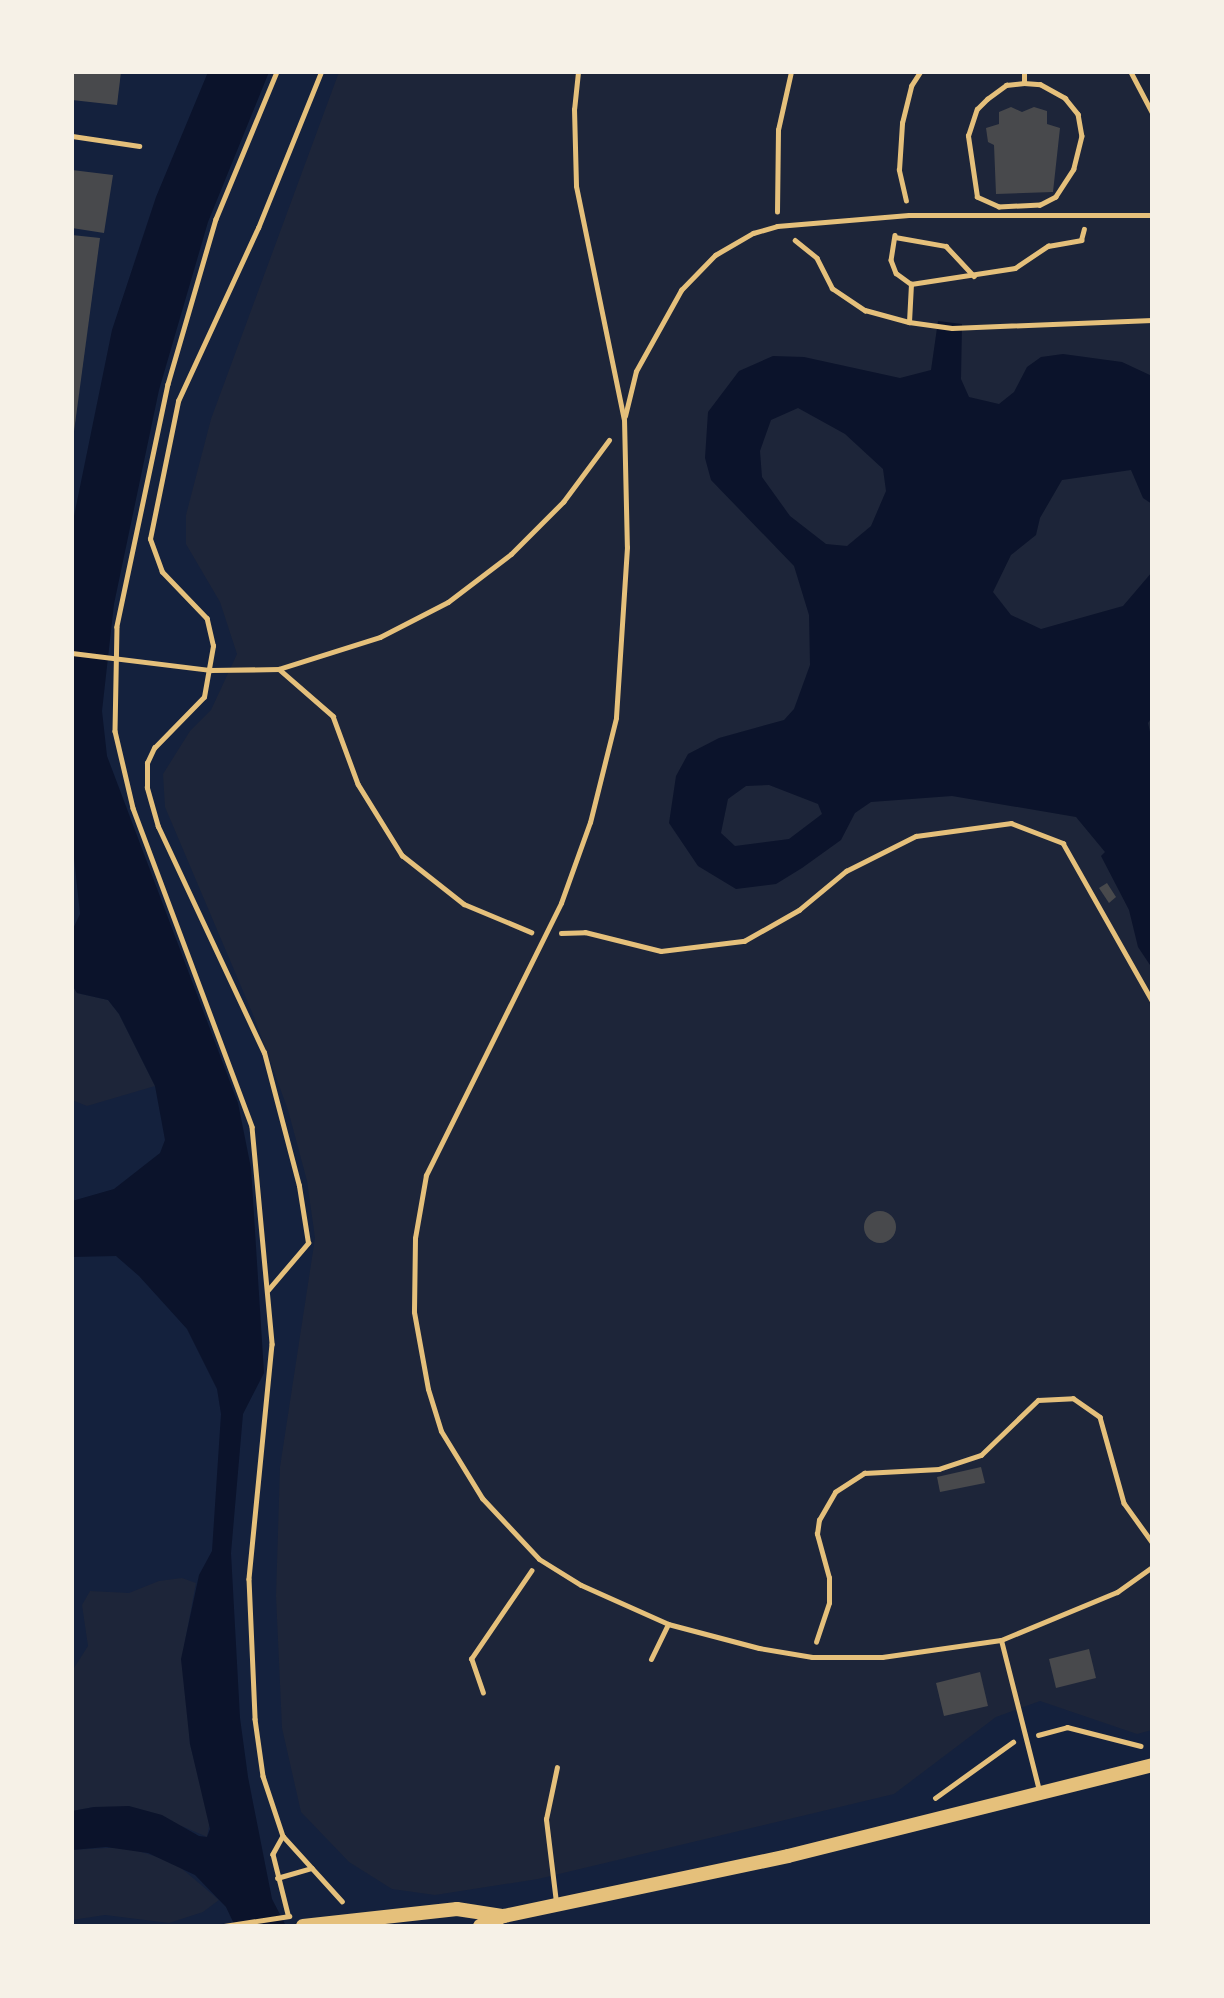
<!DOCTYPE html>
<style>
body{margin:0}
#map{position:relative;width:1224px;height:1998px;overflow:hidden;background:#14213d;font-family:Commissioner,sans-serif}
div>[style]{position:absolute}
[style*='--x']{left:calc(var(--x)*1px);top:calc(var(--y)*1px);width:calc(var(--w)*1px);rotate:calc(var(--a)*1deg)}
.green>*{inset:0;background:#1d2539}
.water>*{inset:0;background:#0b132b}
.building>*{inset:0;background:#48494c}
.round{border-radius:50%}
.path>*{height:4.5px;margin:-2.25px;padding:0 2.25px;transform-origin:2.25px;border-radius:2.25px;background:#e5c07b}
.service>*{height:5px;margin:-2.5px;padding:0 2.5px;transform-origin:2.5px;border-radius:2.5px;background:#e5c07b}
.secondary>*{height:14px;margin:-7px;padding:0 7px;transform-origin:7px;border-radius:7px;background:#e5c07b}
span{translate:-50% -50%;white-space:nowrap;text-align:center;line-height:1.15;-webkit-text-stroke:7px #f6f1e7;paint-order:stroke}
.frame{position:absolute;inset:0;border:74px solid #f6f1e7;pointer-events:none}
</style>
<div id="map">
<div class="green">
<div style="clip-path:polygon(339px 72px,1152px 72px,1152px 1730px,1137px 1734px,1040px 1701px,996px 1717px,894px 1794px,538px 1879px,435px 1895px,392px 1889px,349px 1862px,301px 1812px,282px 1728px,276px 1596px,280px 1467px,315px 1238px,307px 1181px,288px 1110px,254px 1017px,165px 807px,163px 774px,190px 731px,211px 710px,237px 654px,220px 602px,186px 544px,186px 515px,211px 419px)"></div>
<div style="clip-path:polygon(72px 985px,77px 993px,108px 1000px,119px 1014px,155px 1086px,87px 1106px,72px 1100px)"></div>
<div style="clip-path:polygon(182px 1578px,196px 1583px,184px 1647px,190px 1744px,210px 1821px,207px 1837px,184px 1827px,94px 1807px,72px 1811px,72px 1671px,88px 1646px,82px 1605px,90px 1591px,129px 1593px,159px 1581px)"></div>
<div style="clip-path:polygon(125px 1847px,174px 1862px,219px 1900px,203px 1912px,169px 1923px,105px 1915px,72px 1920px,72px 1850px)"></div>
</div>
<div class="water">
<div style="clip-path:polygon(208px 72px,269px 72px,208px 222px,159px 390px,114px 604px,102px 711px,107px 756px,238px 1103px,251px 1168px,264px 1373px,243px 1414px,231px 1553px,240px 1718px,248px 1777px,272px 1899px,286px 1926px,235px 1926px,226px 1907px,195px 1875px,148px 1853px,106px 1847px,72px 1850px,72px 1811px,94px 1807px,129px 1806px,162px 1815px,199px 1836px,207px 1837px,210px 1829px,190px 1744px,181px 1659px,199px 1575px,212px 1551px,221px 1414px,217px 1389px,187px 1329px,139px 1276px,116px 1256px,72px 1257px,72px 1201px,114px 1189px,160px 1153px,165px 1140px,155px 1086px,119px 1014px,108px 1000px,77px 993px,72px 985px,72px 931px,80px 914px,72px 839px,72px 526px,112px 330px,156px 197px)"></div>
<div style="clip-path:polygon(evenodd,938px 321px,962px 324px,961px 379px,969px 397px,999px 404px,1014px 392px,1027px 367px,1041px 357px,1063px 354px,1122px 362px,1152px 376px,1152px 504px,1143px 498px,1131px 470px,1062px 480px,1040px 518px,1036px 535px,1011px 555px,993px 592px,1011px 615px,1041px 629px,1123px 606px,1152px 572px,1152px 717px,1148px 723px,1152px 741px,1152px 968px,1138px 947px,1129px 910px,1101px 856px,1105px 852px,1076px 817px,952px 796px,871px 802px,855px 813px,841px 840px,802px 868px,776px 884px,736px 889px,698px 866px,669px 823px,676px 776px,688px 754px,719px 738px,784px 720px,794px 709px,810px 665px,809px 615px,794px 566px,711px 480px,705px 458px,708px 412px,739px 371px,773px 356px,804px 357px,900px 378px,931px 370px,938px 321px,798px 408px,845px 434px,883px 469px,886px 491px,871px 526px,847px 546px,826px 544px,790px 516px,762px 477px,760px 451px,771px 420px,798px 408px,938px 321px,769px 785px,818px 804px,822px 814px,789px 839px,735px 846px,721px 833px,728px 799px,746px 786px,769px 785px)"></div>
</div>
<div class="building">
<div style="clip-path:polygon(72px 72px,121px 72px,117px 105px,72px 100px)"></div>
<div style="clip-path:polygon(1011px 107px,1022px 112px,1034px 107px,1047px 111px,1047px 124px,1060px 128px,1053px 192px,996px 194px,994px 145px,988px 142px,986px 128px,999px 124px,999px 112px)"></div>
<div style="clip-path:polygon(72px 170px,113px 175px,104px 233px,72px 228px)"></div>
<div style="clip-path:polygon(72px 235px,100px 238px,73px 439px,72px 439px)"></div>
<div style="clip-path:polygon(1107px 883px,1116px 897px,1109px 903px,1099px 888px)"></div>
<div class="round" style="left:864px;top:1211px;width:32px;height:32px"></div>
<div style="clip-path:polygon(981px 1467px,985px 1483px,940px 1492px,937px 1477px)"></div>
<div style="clip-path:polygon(1089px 1649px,1096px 1678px,1056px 1688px,1049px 1659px)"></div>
<div style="clip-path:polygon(980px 1672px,988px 1706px,944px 1716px,936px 1683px)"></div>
</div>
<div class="path">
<div style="--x:277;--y:72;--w:159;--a:112.5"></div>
<div style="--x:216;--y:219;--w:172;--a:106.2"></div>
<div style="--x:168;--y:384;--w:248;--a:101.9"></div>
<div style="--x:117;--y:627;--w:104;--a:91.1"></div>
<div style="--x:115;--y:731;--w:79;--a:76.8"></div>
<div style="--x:133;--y:808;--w:340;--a:69.5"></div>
<div style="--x:252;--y:1127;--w:218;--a:84.7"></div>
<div style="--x:272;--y:1344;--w:236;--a:95.6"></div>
<div style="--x:249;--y:1579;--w:140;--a:87.5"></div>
<div style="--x:255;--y:1719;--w:58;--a:82"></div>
<div style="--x:263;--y:1776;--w:63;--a:71.6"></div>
<div style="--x:283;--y:1836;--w:88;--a:47.8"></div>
<div style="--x:1131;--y:72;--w:45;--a:62.3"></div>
<div style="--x:1024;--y:83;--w:16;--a:4"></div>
<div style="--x:1040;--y:84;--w:29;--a:29"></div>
<div style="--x:1065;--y:98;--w:21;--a:51"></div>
<div style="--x:1078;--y:114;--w:22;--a:80"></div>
<div style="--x:1082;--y:136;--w:34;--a:104"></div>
<div style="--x:1074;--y:169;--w:33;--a:123"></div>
<div style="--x:1056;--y:197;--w:18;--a:153"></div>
<div style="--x:1040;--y:205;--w:41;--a:177.2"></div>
<div style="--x:999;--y:207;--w:24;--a:-156"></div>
<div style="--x:977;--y:197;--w:62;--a:-98.4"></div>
<div style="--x:968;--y:136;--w:28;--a:-72"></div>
<div style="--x:977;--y:109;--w:14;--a:-45"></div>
<div style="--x:987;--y:99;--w:24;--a:-36"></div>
<div style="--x:1006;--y:85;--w:18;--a:-6"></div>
<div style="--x:1024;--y:83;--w:11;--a:-90"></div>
<div style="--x:906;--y:201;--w:32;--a:-103"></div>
<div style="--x:899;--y:170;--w:47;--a:-86.3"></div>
<div style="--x:902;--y:123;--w:38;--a:-76"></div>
<div style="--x:911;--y:86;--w:17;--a:-57"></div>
<div style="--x:777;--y:212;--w:82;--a:-89.3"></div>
<div style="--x:778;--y:130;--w:59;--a:-77.4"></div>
<div style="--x:895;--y:235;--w:25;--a:99"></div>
<div style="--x:891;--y:260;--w:14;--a:69"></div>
<div style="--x:896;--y:273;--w:19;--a:36"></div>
<div style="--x:895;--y:237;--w:52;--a:10"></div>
<div style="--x:946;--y:246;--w:41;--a:47"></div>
<div style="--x:795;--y:240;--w:28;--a:39"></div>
<div style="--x:817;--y:258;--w:34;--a:63"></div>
<div style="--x:832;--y:288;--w:40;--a:34"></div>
<div style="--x:865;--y:310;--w:46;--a:15.3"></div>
<div style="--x:909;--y:322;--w:43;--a:7.9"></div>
<div style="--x:952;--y:328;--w:200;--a:-2.3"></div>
<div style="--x:909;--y:322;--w:38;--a:-87"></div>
<div style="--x:911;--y:284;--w:105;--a:-8.7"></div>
<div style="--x:1015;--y:268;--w:40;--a:-34"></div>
<div style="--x:1048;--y:246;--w:34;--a:-10"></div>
<div style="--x:1081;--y:240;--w:11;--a:-75"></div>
<div style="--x:72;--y:653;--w:140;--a:7"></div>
<div style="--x:211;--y:670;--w:68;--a:-0.8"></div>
<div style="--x:279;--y:669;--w:106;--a:-17.6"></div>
<div style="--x:380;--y:637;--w:76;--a:-27.2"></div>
<div style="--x:448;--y:602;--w:79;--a:-37.3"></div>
<div style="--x:511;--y:554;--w:74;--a:-45"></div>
<div style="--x:563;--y:502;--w:77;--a:-53.4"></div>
<div style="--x:279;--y:669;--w:72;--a:41"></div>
<div style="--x:333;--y:716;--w:72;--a:69.8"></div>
<div style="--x:358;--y:784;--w:84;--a:58.2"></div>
<div style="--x:402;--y:855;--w:79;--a:38.3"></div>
<div style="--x:464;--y:904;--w:73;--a:22.7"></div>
<div style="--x:561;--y:933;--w:24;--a:-2"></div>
<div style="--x:585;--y:932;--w:78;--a:14"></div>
<div style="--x:661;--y:951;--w:84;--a:-6.9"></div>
<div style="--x:744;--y:941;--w:63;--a:-29.4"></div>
<div style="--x:799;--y:910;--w:61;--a:-39.7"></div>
<div style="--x:846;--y:871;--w:78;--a:-26.6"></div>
<div style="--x:916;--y:836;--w:96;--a:-7.8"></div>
<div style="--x:1011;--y:823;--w:56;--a:21"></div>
<div style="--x:1063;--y:843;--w:180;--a:60.5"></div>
<div style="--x:268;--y:1290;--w:62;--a:-49.6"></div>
<div style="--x:308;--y:1243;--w:58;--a:-99"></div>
<div style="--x:299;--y:1186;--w:138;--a:-104.7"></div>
<div style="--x:264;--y:1053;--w:250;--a:-115.1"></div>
<div style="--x:158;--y:827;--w:41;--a:-105.8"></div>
<div style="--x:147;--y:788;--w:25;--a:-90"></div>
<div style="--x:147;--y:763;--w:17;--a:-65"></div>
<div style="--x:154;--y:748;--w:71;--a:-45.6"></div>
<div style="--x:204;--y:697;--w:52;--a:-80"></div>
<div style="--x:213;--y:646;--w:28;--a:-103"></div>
<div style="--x:207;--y:619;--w:65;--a:-133.8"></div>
<div style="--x:162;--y:572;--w:35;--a:-110"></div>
<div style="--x:150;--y:539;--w:141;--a:-78.5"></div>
<div style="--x:178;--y:401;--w:191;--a:-65.2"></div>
<div style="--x:258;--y:228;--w:168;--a:-68"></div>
<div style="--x:816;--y:1642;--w:41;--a:-71.6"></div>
<div style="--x:829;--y:1603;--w:25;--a:-90"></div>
<div style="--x:829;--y:1578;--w:46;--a:-105.3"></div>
<div style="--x:817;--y:1534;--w:14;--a:-82"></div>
<div style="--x:819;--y:1520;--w:32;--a:-60"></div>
<div style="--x:835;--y:1492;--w:35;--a:-33"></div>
<div style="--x:864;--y:1473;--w:75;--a:-3.1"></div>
<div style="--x:939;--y:1469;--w:44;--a:-18.4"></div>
<div style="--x:981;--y:1455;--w:79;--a:-44"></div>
<div style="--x:1038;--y:1400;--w:35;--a:-3"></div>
<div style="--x:1073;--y:1398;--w:33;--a:35"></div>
<div style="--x:1100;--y:1417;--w:89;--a:74.4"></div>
<div style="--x:1124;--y:1503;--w:48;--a:54.3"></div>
<div style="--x:483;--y:1693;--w:36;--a:-109"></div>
<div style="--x:471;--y:1659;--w:107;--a:-55.7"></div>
<div style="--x:1038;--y:1735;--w:30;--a:-15"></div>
<div style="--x:1067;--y:1727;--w:76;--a:14.4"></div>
<div style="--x:935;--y:1798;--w:96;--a:-35.7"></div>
<div style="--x:283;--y:1836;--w:21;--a:119"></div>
<div style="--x:273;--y:1854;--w:62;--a:76"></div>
<div style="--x:277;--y:1878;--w:36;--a:-16"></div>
<div style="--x:224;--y:1926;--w:66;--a:-8.7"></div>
</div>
<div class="service">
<div style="--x:578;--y:72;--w:37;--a:96"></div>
<div style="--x:574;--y:109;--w:77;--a:88.5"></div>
<div style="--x:576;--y:186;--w:238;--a:78.4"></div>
<div style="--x:624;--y:419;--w:128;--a:88.7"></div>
<div style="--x:627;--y:547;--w:171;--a:93.7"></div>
<div style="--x:616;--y:718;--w:107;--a:104"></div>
<div style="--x:590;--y:822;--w:86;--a:109.7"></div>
<div style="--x:561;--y:903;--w:304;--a:116.4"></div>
<div style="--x:426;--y:1175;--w:64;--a:99.9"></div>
<div style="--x:415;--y:1238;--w:74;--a:90.8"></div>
<div style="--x:414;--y:1312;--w:78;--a:79.7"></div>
<div style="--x:428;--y:1389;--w:44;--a:72.8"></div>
<div style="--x:441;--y:1431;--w:79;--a:58.5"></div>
<div style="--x:482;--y:1498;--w:83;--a:46.9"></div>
<div style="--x:539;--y:1559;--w:49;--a:31.8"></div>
<div style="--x:581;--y:1585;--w:95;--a:24.1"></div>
<div style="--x:668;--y:1624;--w:94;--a:14.8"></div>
<div style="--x:759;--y:1648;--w:54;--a:9.6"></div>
<div style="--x:812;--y:1657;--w:70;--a:0"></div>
<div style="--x:882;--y:1657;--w:120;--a:-8.1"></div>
<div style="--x:1001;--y:1640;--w:126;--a:-22.5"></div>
<div style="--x:1117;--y:1592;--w:43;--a:-35.5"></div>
<div style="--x:72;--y:136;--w:68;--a:8.5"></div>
<div style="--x:625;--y:416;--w:46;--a:-76.3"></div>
<div style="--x:636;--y:371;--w:93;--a:-60.9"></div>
<div style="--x:681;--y:290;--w:49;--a:-45.8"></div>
<div style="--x:715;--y:255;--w:44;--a:-30.1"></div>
<div style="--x:753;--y:233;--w:25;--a:-16"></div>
<div style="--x:777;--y:226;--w:132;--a:-4.8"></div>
<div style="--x:909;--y:215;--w:243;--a:0"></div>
<div style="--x:1001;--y:1640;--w:155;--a:75.8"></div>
<div style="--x:651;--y:1659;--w:39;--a:-64"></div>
<div style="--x:556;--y:1902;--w:84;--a:-96.9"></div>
<div style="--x:546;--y:1819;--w:53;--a:-78.1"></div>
</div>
<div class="secondary">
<div style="--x:303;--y:1926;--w:155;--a:-6.3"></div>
<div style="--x:457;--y:1909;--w:47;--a:8.7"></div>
<div style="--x:480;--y:1926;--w:26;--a:-23"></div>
<div style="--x:504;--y:1916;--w:290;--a:-11.9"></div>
<div style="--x:788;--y:1856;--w:375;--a:-14"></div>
</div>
<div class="frame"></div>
</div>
